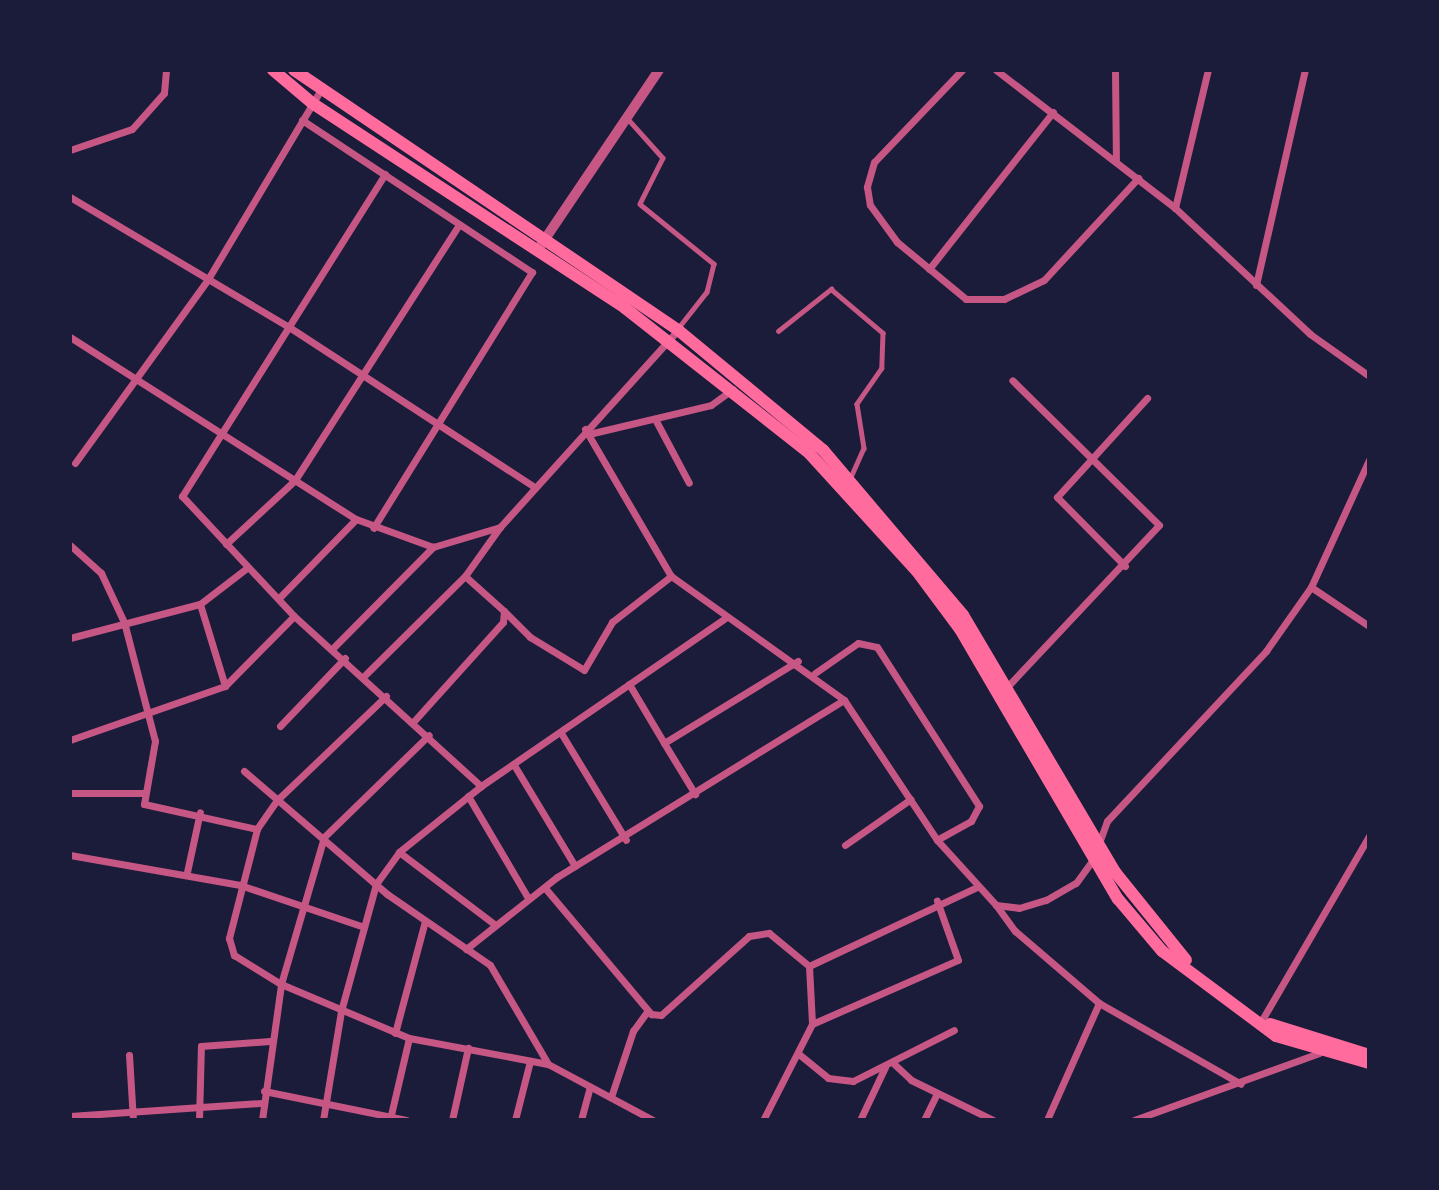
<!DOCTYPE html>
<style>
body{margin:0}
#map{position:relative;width:1439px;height:1190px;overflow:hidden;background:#1b1b3a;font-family:"PT Sans",sans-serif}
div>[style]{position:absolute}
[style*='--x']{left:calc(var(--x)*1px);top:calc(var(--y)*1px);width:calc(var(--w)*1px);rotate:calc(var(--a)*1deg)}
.service>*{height:4.5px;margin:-2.25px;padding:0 2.25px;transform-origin:2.25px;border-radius:2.25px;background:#c65784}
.minor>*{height:7px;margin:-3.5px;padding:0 3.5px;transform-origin:3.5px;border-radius:3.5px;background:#c65784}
.tertiary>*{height:10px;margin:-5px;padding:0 5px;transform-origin:5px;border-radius:5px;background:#c65784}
.secondary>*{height:12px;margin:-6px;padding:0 6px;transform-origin:6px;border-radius:6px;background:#ff6b9d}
span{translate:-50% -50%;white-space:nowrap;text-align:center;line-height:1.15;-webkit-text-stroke:6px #1b1b3a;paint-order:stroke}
.frame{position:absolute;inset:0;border:72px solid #1b1b3a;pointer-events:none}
</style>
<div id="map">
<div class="service">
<div style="--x:628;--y:119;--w:52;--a:48.1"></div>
<div style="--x:663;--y:158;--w:51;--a:116.6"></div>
<div style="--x:640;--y:204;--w:95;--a:39"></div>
<div style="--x:714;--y:264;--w:29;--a:104"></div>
<div style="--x:707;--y:292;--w:47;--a:128.1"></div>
<div style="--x:778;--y:331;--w:68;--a:-38.4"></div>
<div style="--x:831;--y:289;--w:68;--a:40.2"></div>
<div style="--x:883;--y:333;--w:35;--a:92"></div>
<div style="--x:882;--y:368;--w:44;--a:124.8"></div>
<div style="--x:857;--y:404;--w:45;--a:81"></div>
<div style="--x:864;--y:448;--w:34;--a:114"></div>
</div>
<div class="minor">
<div style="--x:962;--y:70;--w:127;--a:133.7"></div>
<div style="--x:874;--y:162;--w:26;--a:106"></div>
<div style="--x:867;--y:187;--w:18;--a:81"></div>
<div style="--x:870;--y:205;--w:46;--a:53.9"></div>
<div style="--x:897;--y:242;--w:89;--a:39.6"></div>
<div style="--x:966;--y:299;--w:38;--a:0"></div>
<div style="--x:1004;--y:299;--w:44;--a:-25.4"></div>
<div style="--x:1044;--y:280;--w:139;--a:-47.3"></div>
<div style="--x:996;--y:70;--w:226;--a:37.6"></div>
<div style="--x:1175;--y:208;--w:185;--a:43"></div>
<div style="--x:1310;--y:334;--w:72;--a:35.4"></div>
<div style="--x:1115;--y:70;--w:91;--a:89.4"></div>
<div style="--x:302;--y:120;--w:276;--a:33.5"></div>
<div style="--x:532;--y:272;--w:301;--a:121.8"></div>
<div style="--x:70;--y:150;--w:65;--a:-18.7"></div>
<div style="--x:132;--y:129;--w:48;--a:-48.4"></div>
<div style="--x:164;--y:93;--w:23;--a:-85"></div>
<div style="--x:385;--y:174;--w:381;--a:122.2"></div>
<div style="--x:182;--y:496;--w:164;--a:47"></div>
<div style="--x:294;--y:616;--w:253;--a:42.3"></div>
<div style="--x:70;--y:197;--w:255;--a:30.7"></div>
<div style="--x:289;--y:327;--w:291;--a:33.1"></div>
<div style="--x:1175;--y:208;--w:142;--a:-76.6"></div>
<div style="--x:929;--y:269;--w:200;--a:-51.7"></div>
<div style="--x:1256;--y:285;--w:221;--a:-77.2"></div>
<div style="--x:70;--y:337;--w:339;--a:32.5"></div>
<div style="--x:356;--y:519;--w:82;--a:20"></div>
<div style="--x:433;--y:547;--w:70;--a:-16.6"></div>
<div style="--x:500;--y:527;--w:266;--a:-47.9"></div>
<div style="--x:655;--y:419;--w:72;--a:62"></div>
<div style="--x:585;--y:429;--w:170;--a:59.7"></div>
<div style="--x:671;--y:576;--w:213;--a:35.6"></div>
<div style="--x:844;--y:700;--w:168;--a:56.4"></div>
<div style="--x:937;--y:840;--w:88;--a:47.8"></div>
<div style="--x:996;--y:905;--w:23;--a:7"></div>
<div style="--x:1019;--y:908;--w:28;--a:-17"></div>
<div style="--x:1046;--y:900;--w:34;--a:-30"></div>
<div style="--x:1076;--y:883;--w:31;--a:-54"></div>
<div style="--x:593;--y:433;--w:121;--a:-13.3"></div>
<div style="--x:711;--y:405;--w:27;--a:-36"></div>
<div style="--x:75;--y:463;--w:227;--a:-54.1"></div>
<div style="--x:208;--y:279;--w:219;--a:-59.2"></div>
<div style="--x:226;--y:544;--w:94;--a:-42.8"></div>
<div style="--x:295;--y:480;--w:303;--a:-57.3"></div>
<div style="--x:70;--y:545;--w:42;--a:42.1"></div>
<div style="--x:101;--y:573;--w:54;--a:64.9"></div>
<div style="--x:124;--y:622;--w:123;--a:75.4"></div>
<div style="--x:155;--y:741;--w:64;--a:99.9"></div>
<div style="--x:144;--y:804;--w:116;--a:12.5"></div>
<div style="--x:1125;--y:566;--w:97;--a:-134.6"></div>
<div style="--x:1057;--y:497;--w:134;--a:-47.7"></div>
<div style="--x:1311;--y:587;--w:70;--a:33.9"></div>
<div style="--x:279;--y:598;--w:110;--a:-45.7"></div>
<div style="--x:506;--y:613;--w:34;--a:45"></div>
<div style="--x:530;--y:637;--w:63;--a:31.4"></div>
<div style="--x:584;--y:670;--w:56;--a:-59.7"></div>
<div style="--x:612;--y:622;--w:75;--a:-37.9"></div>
<div style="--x:70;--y:638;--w:134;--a:-14.7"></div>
<div style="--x:334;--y:647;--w:141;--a:-45.3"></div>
<div style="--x:815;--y:673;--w:52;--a:-34.9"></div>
<div style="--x:858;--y:643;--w:19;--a:12"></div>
<div style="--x:877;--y:647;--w:189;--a:57.3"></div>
<div style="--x:979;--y:806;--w:17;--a:118"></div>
<div style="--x:971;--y:821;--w:39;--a:151"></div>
<div style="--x:365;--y:675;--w:141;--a:-44.7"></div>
<div style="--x:629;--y:684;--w:69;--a:59.3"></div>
<div style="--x:664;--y:743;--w:157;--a:-31.5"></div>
<div style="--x:225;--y:686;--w:86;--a:-107"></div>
<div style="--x:200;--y:604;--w:59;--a:-37.5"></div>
<div style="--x:1007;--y:687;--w:222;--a:-46.8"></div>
<div style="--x:1159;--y:525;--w:206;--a:-135.4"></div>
<div style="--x:386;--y:696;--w:151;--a:136.3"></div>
<div style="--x:277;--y:800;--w:35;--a:125"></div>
<div style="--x:257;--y:829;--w:113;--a:104.4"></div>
<div style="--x:229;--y:938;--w:18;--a:74"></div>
<div style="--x:234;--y:955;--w:55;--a:31.7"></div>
<div style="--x:281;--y:984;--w:153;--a:-73.7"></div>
<div style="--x:324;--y:837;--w:146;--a:-44.2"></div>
<div style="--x:414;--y:721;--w:133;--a:-48"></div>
<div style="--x:503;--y:622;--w:11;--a:-85"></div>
<div style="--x:504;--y:611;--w:52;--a:-138.1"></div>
<div style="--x:465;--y:576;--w:60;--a:-54.5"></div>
<div style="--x:280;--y:726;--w:94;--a:-46.3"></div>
<div style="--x:561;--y:733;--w:125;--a:58.7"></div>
<div style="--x:70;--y:740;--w:164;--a:-19.2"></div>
<div style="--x:225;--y:686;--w:98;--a:-45.4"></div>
<div style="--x:664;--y:743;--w:60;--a:58.7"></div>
<div style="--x:514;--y:765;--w:118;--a:58.9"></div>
<div style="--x:244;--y:771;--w:189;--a:40.7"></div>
<div style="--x:387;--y:894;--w:125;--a:34.6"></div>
<div style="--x:490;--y:965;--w:115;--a:59.6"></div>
<div style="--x:70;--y:793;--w:73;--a:0"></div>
<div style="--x:468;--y:796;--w:118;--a:59.5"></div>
<div style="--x:1099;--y:843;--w:23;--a:-70"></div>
<div style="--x:1107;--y:821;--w:233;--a:-46.9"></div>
<div style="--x:1266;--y:651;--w:78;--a:-54.9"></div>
<div style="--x:1311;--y:587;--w:140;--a:-65.5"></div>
<div style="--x:845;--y:845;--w:80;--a:-34.9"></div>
<div style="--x:399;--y:852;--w:118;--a:37.1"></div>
<div style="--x:70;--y:855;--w:173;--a:10"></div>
<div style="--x:240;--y:885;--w:131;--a:18.7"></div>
<div style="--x:187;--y:872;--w:61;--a:-77.8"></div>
<div style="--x:545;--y:888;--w:165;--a:49.9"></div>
<div style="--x:651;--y:1014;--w:10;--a:6"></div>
<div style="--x:661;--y:1015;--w:118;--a:-41.9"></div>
<div style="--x:749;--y:936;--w:20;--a:-9"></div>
<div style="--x:769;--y:933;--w:52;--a:39.5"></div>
<div style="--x:809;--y:966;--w:58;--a:87"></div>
<div style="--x:812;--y:1024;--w:108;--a:117"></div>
<div style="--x:996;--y:905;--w:32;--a:54"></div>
<div style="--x:1015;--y:931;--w:111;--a:40.6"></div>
<div style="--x:1099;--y:1003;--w:128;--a:114"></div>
<div style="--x:466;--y:949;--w:116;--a:-38.4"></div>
<div style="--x:557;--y:877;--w:337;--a:-31.7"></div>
<div style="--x:809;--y:966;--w:186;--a:-25.2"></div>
<div style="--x:1099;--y:1003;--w:163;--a:29.7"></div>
<div style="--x:812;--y:1024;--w:159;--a:-23.7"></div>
<div style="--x:958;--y:960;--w:63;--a:-109.6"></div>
<div style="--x:1259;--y:1025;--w:219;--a:-59.8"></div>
<div style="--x:395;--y:1033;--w:116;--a:-75"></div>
<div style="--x:129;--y:1055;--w:65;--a:86.5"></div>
<div style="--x:800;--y:1055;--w:36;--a:39"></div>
<div style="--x:828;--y:1078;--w:25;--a:7"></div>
<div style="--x:853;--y:1081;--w:113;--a:-26.8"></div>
<div style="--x:893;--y:1063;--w:25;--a:43"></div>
<div style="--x:911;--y:1080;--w:91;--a:26"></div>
<div style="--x:264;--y:1091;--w:145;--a:11.5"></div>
<div style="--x:611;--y:1097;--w:70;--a:-71.6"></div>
<div style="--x:633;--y:1031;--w:24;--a:-54"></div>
<div style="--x:70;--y:1116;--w:193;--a:-3.9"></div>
<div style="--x:390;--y:1119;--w:83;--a:-76.8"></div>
<div style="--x:199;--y:1120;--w:74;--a:-88.5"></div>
<div style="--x:201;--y:1046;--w:69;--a:-4.1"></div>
<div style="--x:262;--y:1120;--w:137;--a:-82"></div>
<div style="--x:281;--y:984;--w:139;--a:22.9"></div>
<div style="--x:409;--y:1038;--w:141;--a:10.6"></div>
<div style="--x:548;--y:1064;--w:119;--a:28.1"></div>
<div style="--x:323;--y:1120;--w:110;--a:-80.6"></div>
<div style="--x:341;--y:1011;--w:132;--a:-74.6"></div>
<div style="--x:376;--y:884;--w:39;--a:-54"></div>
<div style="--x:399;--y:852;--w:105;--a:-38.8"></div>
<div style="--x:481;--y:786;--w:295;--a:-34.5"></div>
<div style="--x:452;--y:1120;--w:74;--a:-77.5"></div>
<div style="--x:515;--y:1120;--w:61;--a:-75.7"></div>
<div style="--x:581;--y:1120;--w:34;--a:-75"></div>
<div style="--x:860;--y:1120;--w:59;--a:-64.7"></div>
<div style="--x:924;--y:1120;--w:30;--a:-64"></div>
<div style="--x:1134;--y:1120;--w:197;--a:-19.9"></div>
</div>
<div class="tertiary">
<div style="--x:541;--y:245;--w:211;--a:-56"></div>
</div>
<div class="secondary">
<div style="--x:273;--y:70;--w:51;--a:40.2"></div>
<div style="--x:312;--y:103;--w:374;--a:33.2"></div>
<div style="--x:625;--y:308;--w:234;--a:38.2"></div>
<div style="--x:809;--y:453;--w:159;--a:47.6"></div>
<div style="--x:916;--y:570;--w:74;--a:53.3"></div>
<div style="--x:960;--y:629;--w:313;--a:59.7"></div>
<div style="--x:1118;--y:899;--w:68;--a:49.8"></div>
<div style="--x:1162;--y:951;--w:142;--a:36.7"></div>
<div style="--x:1276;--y:1036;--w:97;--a:16.2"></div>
<div style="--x:294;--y:70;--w:464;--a:34.1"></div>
<div style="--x:678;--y:330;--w:188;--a:39.6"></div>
<div style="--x:823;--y:450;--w:216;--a:49.7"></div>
<div style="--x:963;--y:615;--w:299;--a:59.4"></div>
<div style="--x:1115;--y:872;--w:113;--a:51.1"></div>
<div style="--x:1270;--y:1024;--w:104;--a:17.4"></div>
</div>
<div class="frame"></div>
</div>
